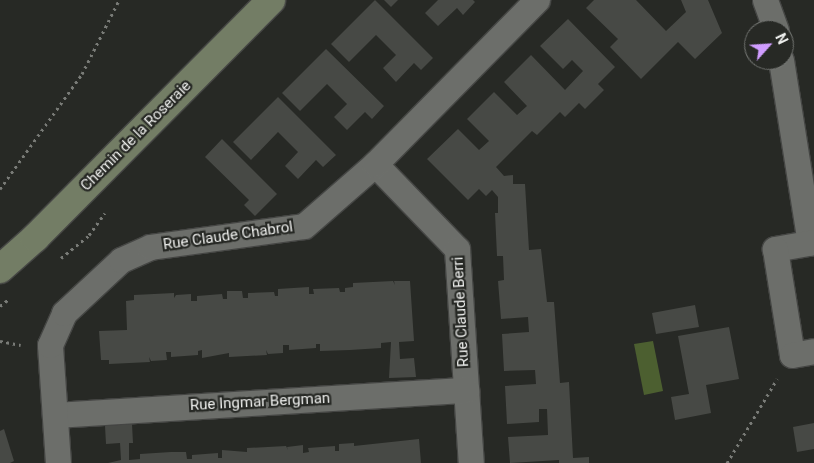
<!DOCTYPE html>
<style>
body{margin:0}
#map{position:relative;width:814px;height:463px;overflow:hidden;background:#272925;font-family:Roboto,sans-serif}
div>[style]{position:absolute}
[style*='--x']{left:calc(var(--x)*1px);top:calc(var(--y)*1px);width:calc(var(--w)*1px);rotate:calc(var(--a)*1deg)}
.water>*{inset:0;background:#4c5f30}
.building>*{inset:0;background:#474945}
.path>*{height:3px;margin-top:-1.5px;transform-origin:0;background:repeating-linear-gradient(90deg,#797b77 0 2.5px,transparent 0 6.5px)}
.roads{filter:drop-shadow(1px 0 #454644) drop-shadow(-1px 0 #454644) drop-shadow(0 1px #454644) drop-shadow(0 -1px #454644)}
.street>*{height:25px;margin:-12.5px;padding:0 12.5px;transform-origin:12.5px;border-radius:12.5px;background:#6c6e6a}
.secondary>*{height:28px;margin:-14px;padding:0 14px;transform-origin:14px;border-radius:14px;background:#737d65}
span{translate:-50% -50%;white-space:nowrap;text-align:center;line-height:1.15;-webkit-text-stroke:4.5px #272925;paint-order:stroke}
.street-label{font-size:15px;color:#edeeec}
.north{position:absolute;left:744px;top:20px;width:50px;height:50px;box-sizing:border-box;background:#272925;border:1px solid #767875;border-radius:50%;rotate:64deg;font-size:14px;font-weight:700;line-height:20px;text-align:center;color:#edeeec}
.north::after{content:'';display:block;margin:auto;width:18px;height:22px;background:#d09dff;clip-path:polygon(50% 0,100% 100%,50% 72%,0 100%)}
</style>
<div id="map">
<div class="water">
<div style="clip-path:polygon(653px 341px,663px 391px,644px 395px,634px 344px)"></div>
</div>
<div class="building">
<div style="clip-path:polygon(375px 0,433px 58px,421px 70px,414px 63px,396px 82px,383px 68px,396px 55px,376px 35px,349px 62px,331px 44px)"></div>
<div style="clip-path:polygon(384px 0,398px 0,391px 7px)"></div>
<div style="clip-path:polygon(438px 0,473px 0,475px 2px,463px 15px,457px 8px,438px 26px,425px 13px)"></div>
<div style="clip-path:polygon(594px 0,636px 0,666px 31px,686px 12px,681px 0,708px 0,722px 33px,695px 59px,678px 42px,641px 79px,610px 47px,618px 39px,586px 8px)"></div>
<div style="clip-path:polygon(568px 19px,615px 67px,598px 84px,604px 90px,585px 109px,579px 103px,565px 117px,560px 112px,537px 135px,532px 131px,496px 167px,504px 176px,513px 175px,513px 184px,525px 184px,529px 250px,541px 249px,547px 302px,554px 302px,560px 383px,569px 382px,573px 458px,589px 457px,589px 463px,559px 463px,559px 460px,510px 463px,508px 437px,548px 435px,547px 409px,539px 409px,539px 422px,507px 424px,505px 386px,536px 384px,535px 370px,504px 371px,502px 334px,529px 332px,528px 317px,501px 319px,498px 281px,504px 280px,503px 256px,497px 256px,495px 213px,498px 213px,498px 197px,492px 190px,486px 196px,479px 189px,468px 200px,427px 159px,458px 129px,479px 150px,489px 141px,467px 119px,494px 92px,517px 115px,527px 106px,504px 82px,531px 55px,565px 90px,583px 71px,572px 60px,563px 69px,540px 46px)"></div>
<div style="clip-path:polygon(326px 49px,384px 106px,372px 119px,365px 112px,347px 130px,334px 117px,347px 104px,327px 84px,300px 111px,282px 93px)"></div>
<div style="clip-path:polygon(278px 97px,336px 155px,323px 167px,316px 160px,298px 179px,285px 166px,298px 152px,278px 132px,251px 160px,233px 142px)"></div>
<div style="clip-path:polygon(222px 139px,277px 194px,255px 216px,244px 205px,249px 200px,205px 157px)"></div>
<div style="clip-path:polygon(393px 281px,395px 285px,394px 281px,410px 281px,414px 341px,399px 342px,400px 359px,414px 358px,416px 377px,389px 378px,391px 342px,381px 343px,381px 348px,350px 350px,320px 351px,320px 344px,316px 344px,316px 348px,289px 350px,289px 345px,283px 345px,283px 353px,268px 354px,266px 350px,267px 355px,229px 357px,229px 353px,202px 358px,202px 350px,198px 351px,198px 355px,171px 357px,171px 352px,166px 352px,167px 360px,151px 361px,149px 357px,150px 362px,109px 364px,109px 360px,101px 360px,99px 331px,127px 330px,126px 301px,134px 300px,134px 295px,174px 293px,174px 298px,176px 295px,191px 294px,191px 301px,197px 301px,197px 296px,222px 294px,223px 299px,227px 299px,227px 291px,242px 291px,243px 298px,248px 298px,248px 293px,274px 292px,275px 296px,278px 296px,278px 289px,309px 287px,309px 294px,314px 294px,313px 289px,339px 288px,340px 292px,345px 292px,345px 288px,353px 287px,353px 283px)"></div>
<div style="clip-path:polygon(695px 305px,699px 327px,656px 334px,652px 313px)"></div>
<div style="clip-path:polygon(729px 327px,739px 379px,706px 385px,711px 413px,675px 420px,671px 397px,689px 394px,678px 336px)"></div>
<div style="clip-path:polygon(814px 423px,814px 449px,797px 452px,793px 427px)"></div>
<div style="clip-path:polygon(132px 424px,133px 443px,129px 443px,129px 460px,140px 459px,140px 454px,171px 452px,186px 452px,187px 459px,192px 459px,192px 455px,218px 453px,218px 458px,222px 458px,222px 450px,247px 452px,247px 448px,286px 446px,288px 450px,287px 447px,303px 445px,303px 453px,309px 452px,308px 448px,335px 446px,335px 451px,339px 451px,339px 444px,354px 443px,354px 446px,419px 439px,421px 463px,108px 463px,121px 460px,120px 443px,106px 444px,105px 426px)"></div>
<div style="clip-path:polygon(4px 429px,14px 461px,10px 463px,0 463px,0 431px)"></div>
</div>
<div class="path">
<div style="--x:0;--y:189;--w:141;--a:-54.5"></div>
<div style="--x:82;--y:74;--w:83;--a:-63.4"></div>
<div style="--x:61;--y:258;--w:36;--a:-39"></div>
<div style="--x:89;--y:235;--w:27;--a:-54"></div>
<div style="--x:0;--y:306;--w:11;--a:-38"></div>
<div style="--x:0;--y:341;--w:21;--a:11"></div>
<div style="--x:727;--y:463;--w:98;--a:-59.2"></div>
</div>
<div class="roads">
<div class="street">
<div style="--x:765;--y:0;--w:32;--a:70"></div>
<div style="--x:781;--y:60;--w:185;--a:81"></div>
<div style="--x:375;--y:164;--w:118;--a:46"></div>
<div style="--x:457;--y:249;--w:214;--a:86.3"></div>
<div style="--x:814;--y:242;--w:40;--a:170"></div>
<div style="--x:775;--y:249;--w:107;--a:80.9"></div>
<div style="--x:792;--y:355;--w:22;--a:-10"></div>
<div style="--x:55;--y:415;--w:412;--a:-3.5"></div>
<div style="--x:58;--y:463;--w:118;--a:-93.9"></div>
<div style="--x:50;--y:345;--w:35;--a:-66"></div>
<div style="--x:64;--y:313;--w:78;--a:-42.9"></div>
<div style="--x:121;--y:260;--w:32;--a:-24"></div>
<div style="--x:150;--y:247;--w:155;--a:-7.8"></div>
<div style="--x:304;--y:226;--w:94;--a:-41.1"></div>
<div style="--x:375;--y:164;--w:231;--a:-45.4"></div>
</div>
<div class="secondary">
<div style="--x:0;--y:269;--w:47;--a:-41.5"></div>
<div style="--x:35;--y:238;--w:335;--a:-45.2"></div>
</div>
</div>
<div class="street-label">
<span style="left:136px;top:136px;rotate:-45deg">Chemin de la Roseraie</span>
<span style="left:228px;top:236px;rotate:-8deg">Rue Claude Chabrol</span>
<span style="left:461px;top:312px;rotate:-93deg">Rue Claude Berri</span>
<span style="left:260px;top:402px;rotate:-3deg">Rue Ingmar Bergman</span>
</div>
<div class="north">N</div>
</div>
